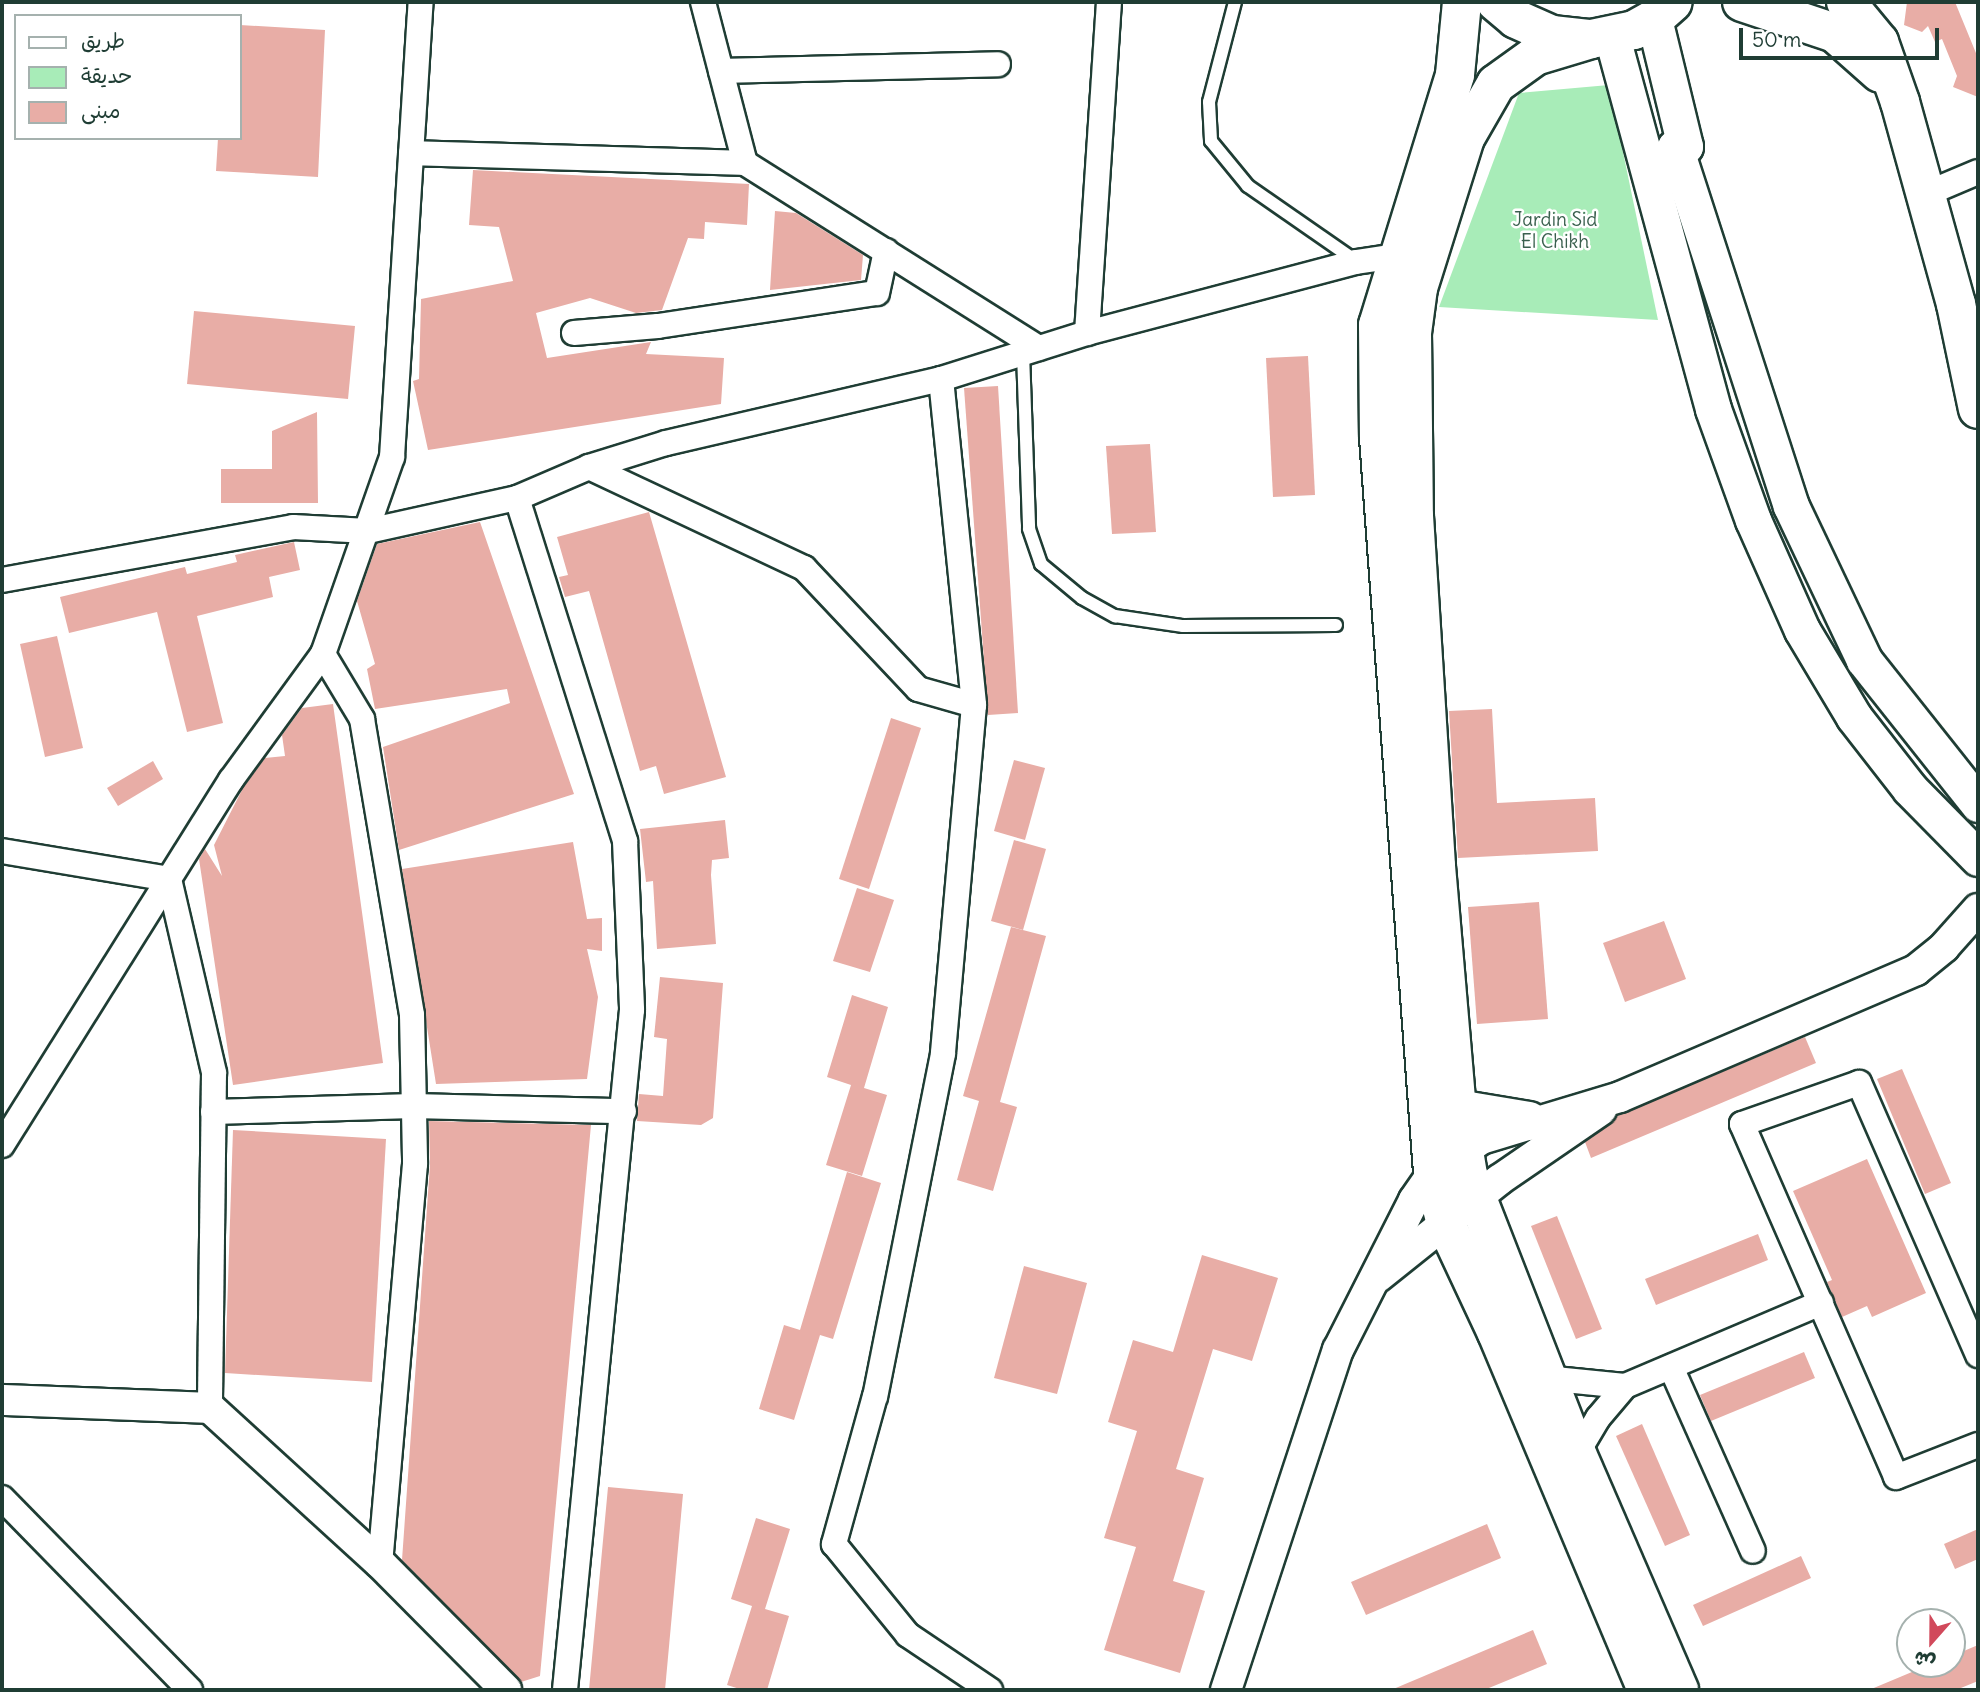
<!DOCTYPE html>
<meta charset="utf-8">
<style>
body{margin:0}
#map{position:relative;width:1980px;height:1692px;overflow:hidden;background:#fff;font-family:Delius,"Playpen Sans Arabic",sans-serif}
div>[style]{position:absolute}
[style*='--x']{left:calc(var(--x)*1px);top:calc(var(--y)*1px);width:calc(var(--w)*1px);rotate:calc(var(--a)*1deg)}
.green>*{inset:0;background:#a8ecb8}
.building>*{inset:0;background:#e8ada6}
.roads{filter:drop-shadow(2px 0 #1f3d34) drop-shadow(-2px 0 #1f3d34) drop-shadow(0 2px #1f3d34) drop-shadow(0 -2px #1f3d34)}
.service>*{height:12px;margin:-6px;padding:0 6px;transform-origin:6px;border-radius:6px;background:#fff}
.minor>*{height:24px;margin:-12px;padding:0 12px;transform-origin:12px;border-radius:12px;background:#fff}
.tertiary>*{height:30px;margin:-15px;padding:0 15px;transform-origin:15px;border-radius:15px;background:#fff}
.secondary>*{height:35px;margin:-17.5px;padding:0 17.5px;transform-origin:17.5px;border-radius:17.5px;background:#fff}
.primary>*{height:38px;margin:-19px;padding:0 19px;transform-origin:19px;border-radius:19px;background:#fff}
span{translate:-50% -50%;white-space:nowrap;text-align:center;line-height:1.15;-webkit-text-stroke:5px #fff;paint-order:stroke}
.park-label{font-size:19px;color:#3a604e}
.frame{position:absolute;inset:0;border:4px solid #1f3d34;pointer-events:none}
.legend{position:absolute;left:14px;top:14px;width:228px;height:126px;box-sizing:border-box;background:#fff;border:2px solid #a5b1ae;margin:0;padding:9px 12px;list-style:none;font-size:21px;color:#1f3d34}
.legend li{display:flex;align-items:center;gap:14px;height:35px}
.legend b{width:35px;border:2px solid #a5b1ae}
.north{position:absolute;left:1896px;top:1608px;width:70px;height:70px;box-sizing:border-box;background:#fff;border:2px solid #a5b1ae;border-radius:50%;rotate:201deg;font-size:19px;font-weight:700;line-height:28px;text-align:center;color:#1f3d34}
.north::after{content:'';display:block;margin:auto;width:24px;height:32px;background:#d1495b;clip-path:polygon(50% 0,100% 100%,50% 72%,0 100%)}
.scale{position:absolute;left:1739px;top:28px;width:200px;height:32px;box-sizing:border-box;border:4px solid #1f3d34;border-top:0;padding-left:9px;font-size:21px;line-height:24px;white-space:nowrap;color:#1f3d34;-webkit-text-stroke:5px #fff;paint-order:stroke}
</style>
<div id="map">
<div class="green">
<div style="clip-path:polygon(1609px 85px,1658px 320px,1439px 307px,1519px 93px)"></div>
</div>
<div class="building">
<div style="clip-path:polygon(1907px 2px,1955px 2px,1978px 58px,1978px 97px,1953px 87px,1957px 76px,1942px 39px,1935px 42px,1928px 26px,1922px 32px,1904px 25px)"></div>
<div style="clip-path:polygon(240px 25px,325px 30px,318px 177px,216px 171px,218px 138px,240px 138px)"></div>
<div style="clip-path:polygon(473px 170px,749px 184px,747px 225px,705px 222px,704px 239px,688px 238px,662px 310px,636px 313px,590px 298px,536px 313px,547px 358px,651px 342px,646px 354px,724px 358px,721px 404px,428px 450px,413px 381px,419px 379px,421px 299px,513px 281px,499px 227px,469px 225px)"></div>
<div style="clip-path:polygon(775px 211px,796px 213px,863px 255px,861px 280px,770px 290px)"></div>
<div style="clip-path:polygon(194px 311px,355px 326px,348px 399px,187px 384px)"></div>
<div style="clip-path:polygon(1308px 356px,1315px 495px,1273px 497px,1266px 358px)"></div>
<div style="clip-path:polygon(998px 386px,1018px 713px,988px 715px,964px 388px)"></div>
<div style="clip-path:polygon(317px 412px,318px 503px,221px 503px,221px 469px,272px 469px,272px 431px)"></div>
<div style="clip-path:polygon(1150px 444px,1156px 532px,1112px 534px,1106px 446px)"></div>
<div style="clip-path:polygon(649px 512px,726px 777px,664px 794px,656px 766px,640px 771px,589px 591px,565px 597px,559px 577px,568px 575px,557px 537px)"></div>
<div style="clip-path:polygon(480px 522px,574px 794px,399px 850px,383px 747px,510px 703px,507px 689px,375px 709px,367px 669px,375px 664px,357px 601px,377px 544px)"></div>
<div style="clip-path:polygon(294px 542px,300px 570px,269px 577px,273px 597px,197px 616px,223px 723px,187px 732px,157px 612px,69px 633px,60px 597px,185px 567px,187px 574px,237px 562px,235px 555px)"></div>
<div style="clip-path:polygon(57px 636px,83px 748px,45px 757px,20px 644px)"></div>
<div style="clip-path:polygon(333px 704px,383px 1063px,233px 1085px,199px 859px,205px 849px,222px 876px,214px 845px,243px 788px,265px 758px,285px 756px,282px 735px,302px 708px)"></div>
<div style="clip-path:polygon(1492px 709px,1497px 803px,1595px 798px,1598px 851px,1458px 858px,1449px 711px)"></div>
<div style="clip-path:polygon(891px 718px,921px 728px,869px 889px,839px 879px)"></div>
<div style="clip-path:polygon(1014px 760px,1045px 768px,1025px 840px,994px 831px)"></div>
<div style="clip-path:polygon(153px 761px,163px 779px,118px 806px,107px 788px)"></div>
<div style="clip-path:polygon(725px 820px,729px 858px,712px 860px,711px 875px,716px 944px,657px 949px,653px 881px,646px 882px,640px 829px)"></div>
<div style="clip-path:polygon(1014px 840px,1046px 849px,1023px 930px,991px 921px)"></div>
<div style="clip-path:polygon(573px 842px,587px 919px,602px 918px,602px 951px,587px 949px,598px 997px,587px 1079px,436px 1084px,402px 869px)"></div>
<div style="clip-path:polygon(857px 888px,894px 900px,870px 972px,833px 961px)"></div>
<div style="clip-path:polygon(1539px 902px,1548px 1019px,1477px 1024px,1468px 907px)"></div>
<div style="clip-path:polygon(1664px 921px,1686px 979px,1625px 1002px,1603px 943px)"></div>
<div style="clip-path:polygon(1011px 927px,1046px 936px,1000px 1102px,1017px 1107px,993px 1191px,957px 1180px,979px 1101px,963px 1096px)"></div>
<div style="clip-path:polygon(660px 977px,723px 983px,713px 1118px,701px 1125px,637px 1121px,639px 1094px,663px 1096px,667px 1039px,654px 1037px)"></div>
<div style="clip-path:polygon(852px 995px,888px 1007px,864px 1088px,887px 1095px,862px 1176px,826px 1165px,851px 1085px,827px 1077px)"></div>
<div style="clip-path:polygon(1805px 1037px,1816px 1063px,1591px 1158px,1585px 1142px,1617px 1116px)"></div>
<div style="clip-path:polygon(1902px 1069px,1951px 1183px,1925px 1194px,1877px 1079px)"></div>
<div style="clip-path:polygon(429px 1121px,591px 1125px,540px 1676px,521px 1682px,402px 1560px,430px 1165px)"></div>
<div style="clip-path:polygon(233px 1130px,386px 1139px,372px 1382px,225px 1373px)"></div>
<div style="clip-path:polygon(1867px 1159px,1926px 1293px,1872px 1317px,1867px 1306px,1842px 1317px,1827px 1282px,1832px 1280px,1793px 1191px)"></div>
<div style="clip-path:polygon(847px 1172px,881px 1183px,833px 1339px,820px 1335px,794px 1420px,759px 1409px,784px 1325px,800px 1330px)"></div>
<div style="clip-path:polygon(1557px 1216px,1602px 1329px,1576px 1339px,1531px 1226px)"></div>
<div style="clip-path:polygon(1758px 1234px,1768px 1260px,1656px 1305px,1645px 1279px)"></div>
<div style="clip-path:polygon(1202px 1255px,1278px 1278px,1252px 1361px,1213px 1349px,1176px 1469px,1204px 1478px,1173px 1581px,1205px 1591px,1180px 1673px,1104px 1650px,1136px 1547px,1104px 1538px,1137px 1431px,1108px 1422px,1133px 1340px,1173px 1352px)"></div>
<div style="clip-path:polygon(1024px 1266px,1087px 1283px,1057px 1394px,994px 1378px)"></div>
<div style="clip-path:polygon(1804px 1352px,1815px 1378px,1711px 1421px,1700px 1395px)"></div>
<div style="clip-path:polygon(1642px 1424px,1690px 1535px,1665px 1546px,1616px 1436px)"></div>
<div style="clip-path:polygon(608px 1487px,683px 1494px,665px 1690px,589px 1690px)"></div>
<div style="clip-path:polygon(756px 1518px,790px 1529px,765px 1609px,789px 1616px,767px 1690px,743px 1690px,727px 1685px,752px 1606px,731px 1599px)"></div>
<div style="clip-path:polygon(1487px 1524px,1501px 1558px,1366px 1615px,1351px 1582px)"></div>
<div style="clip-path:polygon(1978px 1529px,1978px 1559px,1955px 1569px,1944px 1544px)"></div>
<div style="clip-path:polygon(1801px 1556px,1811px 1578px,1703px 1626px,1693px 1605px)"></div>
<div style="clip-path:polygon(1533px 1630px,1547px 1664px,1484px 1690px,1391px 1690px)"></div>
<div style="clip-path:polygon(1978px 1645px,1978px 1681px,1956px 1690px,1869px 1690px,1931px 1664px,1952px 1664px,1952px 1656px)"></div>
</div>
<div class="roads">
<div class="service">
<div style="--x:1235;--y:2;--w:103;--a:104.6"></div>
<div style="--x:1209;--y:102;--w:39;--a:87"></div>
<div style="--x:1211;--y:141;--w:58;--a:50.6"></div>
<div style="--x:1248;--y:186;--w:131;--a:34.8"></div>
<div style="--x:1023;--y:353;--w:176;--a:88"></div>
<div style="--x:1029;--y:529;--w:37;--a:71"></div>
<div style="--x:1041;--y:564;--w:53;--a:39.7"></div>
<div style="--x:1082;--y:598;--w:38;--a:29"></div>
<div style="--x:1115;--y:616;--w:69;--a:8.4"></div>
<div style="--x:1183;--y:626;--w:153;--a:-0.4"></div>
</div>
<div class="minor">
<div style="--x:703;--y:2;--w:166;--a:75.4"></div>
<div style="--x:721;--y:71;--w:277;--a:-1.4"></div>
<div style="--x:411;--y:153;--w:334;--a:1.7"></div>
<div style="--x:745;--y:163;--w:347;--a:32.2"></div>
<div style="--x:1926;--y:194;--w:56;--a:-22.9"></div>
<div style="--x:574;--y:333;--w:84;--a:-4.8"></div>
<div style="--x:658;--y:326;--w:221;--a:-8.6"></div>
<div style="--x:877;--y:293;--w:43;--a:-77.9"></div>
<div style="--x:1087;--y:333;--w:332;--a:-86.2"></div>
<div style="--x:941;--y:379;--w:328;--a:84.2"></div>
<div style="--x:974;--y:705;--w:350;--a:95.1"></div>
<div style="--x:943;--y:1054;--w:349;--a:101.2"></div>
<div style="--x:875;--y:1396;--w:154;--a:105.5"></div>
<div style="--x:834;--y:1544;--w:117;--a:50.9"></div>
<div style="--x:908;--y:1635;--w:99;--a:33.9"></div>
<div style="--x:589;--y:467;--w:238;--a:25.2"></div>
<div style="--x:804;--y:568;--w:166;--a:46.7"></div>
<div style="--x:918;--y:689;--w:58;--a:15.9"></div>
<div style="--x:517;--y:498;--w:360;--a:72.5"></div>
<div style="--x:625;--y:841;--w:169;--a:87.6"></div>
<div style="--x:632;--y:1010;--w:683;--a:95.63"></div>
<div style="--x:2;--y:580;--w:296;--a:-10.3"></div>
<div style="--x:293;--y:527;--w:75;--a:3.1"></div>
<div style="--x:368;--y:531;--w:153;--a:-12.5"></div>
<div style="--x:517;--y:498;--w:78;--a:-23.3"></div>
<div style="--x:589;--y:467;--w:81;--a:-17.3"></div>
<div style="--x:666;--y:443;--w:282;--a:-13.1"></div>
<div style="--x:941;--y:379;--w:153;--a:-17.5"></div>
<div style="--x:1087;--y:333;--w:278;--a:-14.8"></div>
<div style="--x:1356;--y:262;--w:40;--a:-8.5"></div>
<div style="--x:323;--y:654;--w:76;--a:59"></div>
<div style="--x:362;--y:719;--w:300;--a:80.4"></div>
<div style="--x:412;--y:1015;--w:149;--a:88.8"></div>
<div style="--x:415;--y:1164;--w:401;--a:95"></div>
<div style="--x:2;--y:851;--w:169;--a:9.5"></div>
<div style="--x:169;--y:879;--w:199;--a:76.9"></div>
<div style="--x:214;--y:1073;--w:335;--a:90.7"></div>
<div style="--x:213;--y:1112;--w:200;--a:-1.7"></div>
<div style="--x:413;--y:1106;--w:211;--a:1.4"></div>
<div style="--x:2;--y:1145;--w:431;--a:-57.9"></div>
<div style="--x:231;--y:780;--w:156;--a:-53.9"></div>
<div style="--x:323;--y:654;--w:209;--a:-70.7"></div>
<div style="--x:392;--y:457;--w:456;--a:-86.4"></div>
<div style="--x:1978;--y:1355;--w:297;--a:-113.6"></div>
<div style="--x:1859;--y:1083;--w:124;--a:160.7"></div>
<div style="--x:1742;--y:1124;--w:385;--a:66.4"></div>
<div style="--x:1896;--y:1477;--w:88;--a:-21.3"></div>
<div style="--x:1671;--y:1367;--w:201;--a:66"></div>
<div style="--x:1535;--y:1377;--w:90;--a:5.7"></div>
<div style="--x:1573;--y:1460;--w:49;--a:-59.2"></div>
<div style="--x:1598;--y:1418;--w:42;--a:-49.8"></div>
<div style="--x:1625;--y:1386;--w:213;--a:-23"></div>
<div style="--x:2;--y:1498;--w:269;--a:45.6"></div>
</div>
<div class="tertiary">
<div style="--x:1378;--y:1277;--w:155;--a:-38.7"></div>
<div style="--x:1499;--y:1180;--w:124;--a:-34.5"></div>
<div style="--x:2;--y:1400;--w:208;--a:2.2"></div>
<div style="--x:210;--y:1408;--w:230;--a:42.4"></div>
<div style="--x:380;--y:1563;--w:179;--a:45.2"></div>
<div style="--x:1226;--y:1690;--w:358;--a:-71.8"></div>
<div style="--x:1338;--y:1350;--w:168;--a:-63.1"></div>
<div style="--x:1414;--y:1200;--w:33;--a:-55"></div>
<div style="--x:1433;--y:1173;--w:59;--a:-35.3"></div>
<div style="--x:1481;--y:1139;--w:145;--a:-16.8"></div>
<div style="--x:1620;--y:1097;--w:322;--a:-23.2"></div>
<div style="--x:1916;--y:970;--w:36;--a:-39"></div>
<div style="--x:1944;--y:947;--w:51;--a:-48.2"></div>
</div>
<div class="secondary">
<div style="--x:1654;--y:19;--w:131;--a:76.3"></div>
<div style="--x:1685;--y:146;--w:10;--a:174"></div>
<div style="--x:1675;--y:147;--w:377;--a:72.1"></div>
<div style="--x:1791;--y:506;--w:170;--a:64.6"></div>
<div style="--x:1864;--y:660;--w:184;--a:51.6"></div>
<div style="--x:1612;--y:37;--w:385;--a:74.8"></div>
<div style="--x:1713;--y:409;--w:118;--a:70.2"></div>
<div style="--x:1753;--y:520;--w:120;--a:66"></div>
<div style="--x:1802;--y:630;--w:101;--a:59.1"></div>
<div style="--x:1854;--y:717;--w:91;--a:52.1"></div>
<div style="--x:1910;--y:789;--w:97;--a:45.4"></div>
</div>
<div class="primary">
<div style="--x:1462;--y:2;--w:73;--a:95.5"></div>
<div style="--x:1455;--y:75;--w:262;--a:107.1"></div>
<div style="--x:1378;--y:325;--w:112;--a:89.5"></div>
<div style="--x:1379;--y:437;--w:738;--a:85.8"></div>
<div style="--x:1433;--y:1173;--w:53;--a:75.7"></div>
<div style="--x:1446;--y:1224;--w:120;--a:64.9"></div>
<div style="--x:1497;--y:1333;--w:387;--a:67.2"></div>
<div style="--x:1496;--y:2;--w:26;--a:40"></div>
<div style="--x:1516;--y:19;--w:39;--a:24"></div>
<div style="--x:1552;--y:35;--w:39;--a:6"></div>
<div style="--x:1591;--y:39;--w:44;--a:-11.8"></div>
<div style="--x:1634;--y:30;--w:23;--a:-29"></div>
<div style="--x:1654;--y:19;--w:25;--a:-42"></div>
<div style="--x:1742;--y:2;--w:98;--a:18.4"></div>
<div style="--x:1835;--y:33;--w:60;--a:41.6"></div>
<div style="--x:1846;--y:2;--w:52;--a:50.5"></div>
<div style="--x:1879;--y:42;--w:64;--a:70.7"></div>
<div style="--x:1900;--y:102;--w:210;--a:74.5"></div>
<div style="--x:1956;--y:304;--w:107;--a:78.2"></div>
<div style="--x:1591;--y:39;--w:59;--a:163.1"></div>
<div style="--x:1535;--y:56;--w:48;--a:144.3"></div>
<div style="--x:1496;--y:84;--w:62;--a:119.9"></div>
<div style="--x:1465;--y:138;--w:157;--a:107.4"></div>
<div style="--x:1418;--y:288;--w:45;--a:97.6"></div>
<div style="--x:1412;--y:333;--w:183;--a:89.4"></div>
<div style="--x:1414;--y:516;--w:351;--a:86.4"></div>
<div style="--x:1436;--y:866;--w:244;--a:85.1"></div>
<div style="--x:1457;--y:1109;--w:67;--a:80.5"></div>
<div style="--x:1468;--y:1175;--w:300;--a:68.7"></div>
<div style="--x:1577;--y:1454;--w:257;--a:66.6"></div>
<div style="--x:1457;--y:1109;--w:73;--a:9.5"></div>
</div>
</div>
<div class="park-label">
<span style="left:1555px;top:231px">Jardin Sid<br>El Chikh</span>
</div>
<div class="frame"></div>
<ul class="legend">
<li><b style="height:9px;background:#fff"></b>طريق</li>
<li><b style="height:19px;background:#a8ecb8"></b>حديقة</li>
<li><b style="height:19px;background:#e8ada6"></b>مبنى</li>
</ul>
<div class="north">ش</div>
<div class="scale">50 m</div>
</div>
